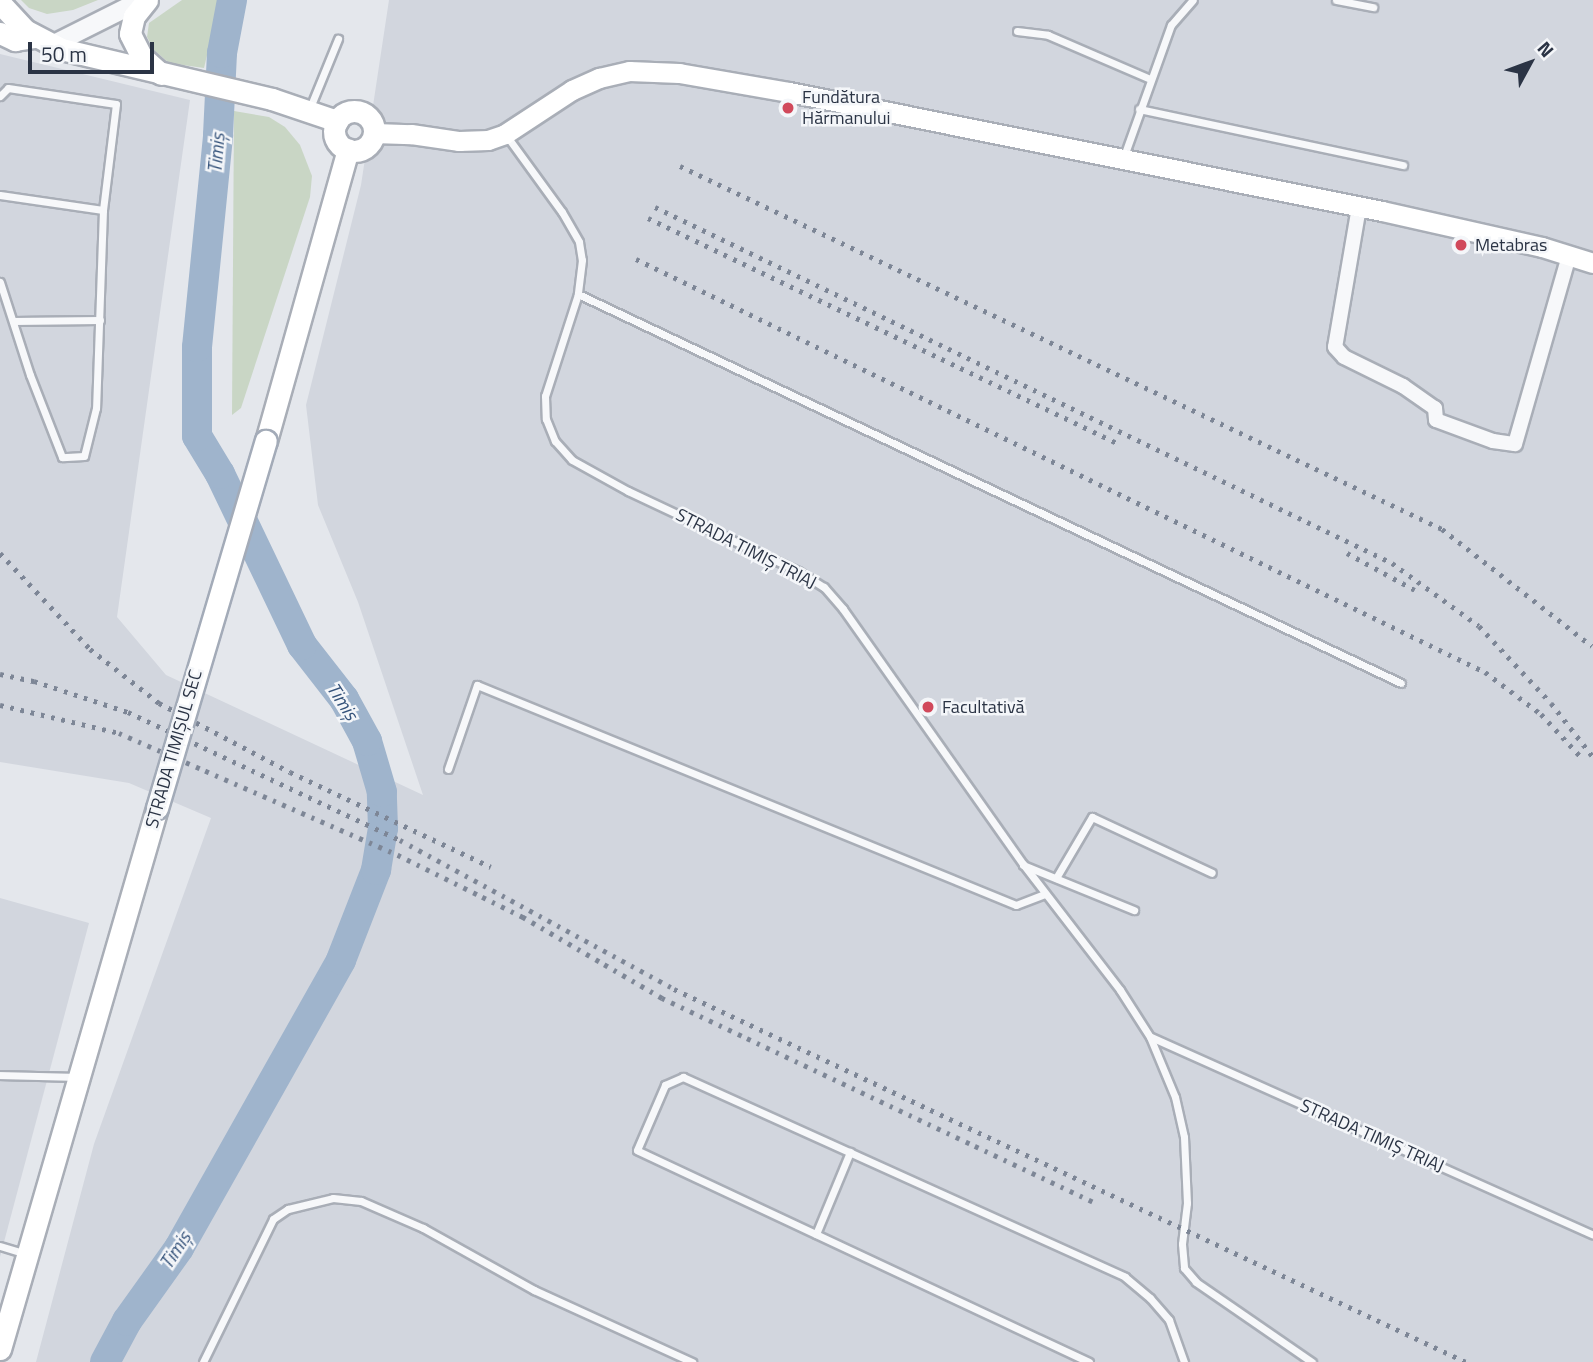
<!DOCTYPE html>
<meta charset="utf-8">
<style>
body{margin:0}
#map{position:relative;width:1593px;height:1362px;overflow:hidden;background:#e4e7ec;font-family:"Titillium Web",sans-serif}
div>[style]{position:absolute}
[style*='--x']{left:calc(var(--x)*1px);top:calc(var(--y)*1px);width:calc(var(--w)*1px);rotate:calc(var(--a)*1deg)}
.built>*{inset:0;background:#d2d6de}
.green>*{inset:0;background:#c9d6c5}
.river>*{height:30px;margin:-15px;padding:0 15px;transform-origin:15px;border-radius:15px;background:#9fb4cc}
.roads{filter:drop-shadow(2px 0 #a9aeb7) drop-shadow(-2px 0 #a9aeb7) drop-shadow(0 2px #a9aeb7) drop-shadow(0 -2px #a9aeb7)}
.service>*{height:7px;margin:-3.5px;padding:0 3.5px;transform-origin:3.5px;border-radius:3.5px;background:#f7f8fa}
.minor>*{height:14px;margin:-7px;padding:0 7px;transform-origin:7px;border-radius:7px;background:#f7f8fa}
.tertiary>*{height:18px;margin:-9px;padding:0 9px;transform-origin:9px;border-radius:9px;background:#f7f8fa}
.secondary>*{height:19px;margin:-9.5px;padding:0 9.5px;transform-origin:9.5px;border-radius:9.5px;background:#fff}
.primary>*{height:21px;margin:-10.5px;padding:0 10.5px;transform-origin:10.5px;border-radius:10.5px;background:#fff}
.primary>.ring{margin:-10.5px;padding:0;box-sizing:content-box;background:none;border:21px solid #fff;border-radius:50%}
.rail>*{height:5px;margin-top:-2.5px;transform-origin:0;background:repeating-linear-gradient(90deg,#7d8696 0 3.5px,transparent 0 10.5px)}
.bridges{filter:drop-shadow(2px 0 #a3abb8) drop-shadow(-2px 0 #a3abb8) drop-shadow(0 2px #a3abb8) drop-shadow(0 -2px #a3abb8)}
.primary-bridge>*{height:21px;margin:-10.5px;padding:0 10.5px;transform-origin:10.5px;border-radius:10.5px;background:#fff}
.dots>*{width:19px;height:19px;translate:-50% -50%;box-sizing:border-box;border:4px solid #f4f6f9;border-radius:50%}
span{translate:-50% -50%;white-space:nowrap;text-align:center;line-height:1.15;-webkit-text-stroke:5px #f4f6f9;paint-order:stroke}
.poi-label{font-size:18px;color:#2b3445}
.left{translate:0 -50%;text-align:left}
.street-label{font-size:18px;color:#2b3445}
.water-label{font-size:19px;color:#34527a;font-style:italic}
.north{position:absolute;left:1495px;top:28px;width:70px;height:70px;-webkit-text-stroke:5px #f4f6f9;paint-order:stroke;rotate:49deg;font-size:19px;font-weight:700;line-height:28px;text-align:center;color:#2b3445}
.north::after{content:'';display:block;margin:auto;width:24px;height:32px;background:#2b3445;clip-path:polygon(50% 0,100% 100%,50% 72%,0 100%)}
.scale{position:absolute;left:28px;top:42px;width:126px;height:32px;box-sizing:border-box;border:4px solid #2b3445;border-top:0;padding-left:9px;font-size:21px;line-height:24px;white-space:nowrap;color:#2b3445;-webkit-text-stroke:5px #f4f6f9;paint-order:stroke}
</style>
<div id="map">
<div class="built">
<div style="clip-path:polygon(389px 0,1593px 0,1593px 1362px,36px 1362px,94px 1144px,211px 818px,129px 783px,0 762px,0 54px,190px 100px,117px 617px,166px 675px,423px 795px,358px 602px,318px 505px,306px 405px,361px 185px)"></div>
<div style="clip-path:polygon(0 898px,89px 923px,0 1257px)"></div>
</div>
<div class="green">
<div style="clip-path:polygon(21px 0,98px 0,73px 10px,47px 14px,29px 8px)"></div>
<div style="clip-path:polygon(182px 0,220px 0,204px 68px,169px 63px,154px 50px,147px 37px,149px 23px)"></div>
<div style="clip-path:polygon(234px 111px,269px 117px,285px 127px,300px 145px,312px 176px,310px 197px,241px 408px,232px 415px)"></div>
</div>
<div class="river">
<div style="--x:105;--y:1362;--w:47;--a:-61.8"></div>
<div style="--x:127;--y:1321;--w:90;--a:-54.5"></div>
<div style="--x:179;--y:1248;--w:330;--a:-60.6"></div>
<div style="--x:341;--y:960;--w:97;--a:-68.7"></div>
<div style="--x:376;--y:870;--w:43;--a:-80.5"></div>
<div style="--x:383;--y:828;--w:36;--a:-92"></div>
<div style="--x:382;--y:792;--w:53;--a:-106.4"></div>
<div style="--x:367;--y:741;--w:48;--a:-118.7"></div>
<div style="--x:344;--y:699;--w:68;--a:-127.9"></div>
<div style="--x:302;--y:645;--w:190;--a:-115.6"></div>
<div style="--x:220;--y:474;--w:44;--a:-121.2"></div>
<div style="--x:197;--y:436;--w:89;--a:-90"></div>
<div style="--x:197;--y:347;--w:213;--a:-84.3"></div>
<div style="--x:218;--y:135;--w:82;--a:-87.2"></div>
<div style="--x:222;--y:53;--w:54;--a:-79.3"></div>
</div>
<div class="roads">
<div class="service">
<div style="--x:1336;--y:0;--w:38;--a:11"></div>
<div style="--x:1017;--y:31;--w:31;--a:7"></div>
<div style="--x:1048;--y:35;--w:111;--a:23.3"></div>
<div style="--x:0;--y:96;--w:11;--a:-45"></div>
<div style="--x:8;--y:88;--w:109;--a:8.4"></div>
<div style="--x:116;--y:104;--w:107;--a:97"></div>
<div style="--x:103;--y:210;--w:198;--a:92"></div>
<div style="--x:96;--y:408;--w:49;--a:104"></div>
<div style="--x:84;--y:456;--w:22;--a:177"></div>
<div style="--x:62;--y:457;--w:88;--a:-111.3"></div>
<div style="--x:30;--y:375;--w:98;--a:-107.9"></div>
<div style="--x:1139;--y:109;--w:270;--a:12"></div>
<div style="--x:309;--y:110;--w:77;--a:-67.8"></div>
<div style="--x:506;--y:135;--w:95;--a:54"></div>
<div style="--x:562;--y:212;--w:34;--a:60"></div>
<div style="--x:579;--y:242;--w:18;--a:81"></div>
<div style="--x:582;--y:260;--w:34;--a:97"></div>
<div style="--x:578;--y:294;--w:107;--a:107.9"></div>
<div style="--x:545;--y:396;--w:23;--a:88"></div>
<div style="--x:546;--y:419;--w:24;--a:68"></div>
<div style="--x:555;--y:441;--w:25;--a:48"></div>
<div style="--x:572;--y:460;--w:64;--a:29"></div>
<div style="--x:628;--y:491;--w:188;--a:25.2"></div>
<div style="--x:798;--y:571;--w:31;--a:32"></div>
<div style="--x:824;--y:587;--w:29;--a:49"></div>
<div style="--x:843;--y:609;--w:312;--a:54.8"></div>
<div style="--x:1023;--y:864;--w:159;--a:52.4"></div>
<div style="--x:1120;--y:990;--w:56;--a:57.4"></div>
<div style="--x:1150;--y:1037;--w:65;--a:67.4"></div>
<div style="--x:1175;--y:1097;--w:41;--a:77.3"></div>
<div style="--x:1184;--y:1137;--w:66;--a:87.4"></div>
<div style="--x:1187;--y:1203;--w:41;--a:97"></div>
<div style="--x:1182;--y:1244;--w:24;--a:85"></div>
<div style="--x:1184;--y:1268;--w:18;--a:49"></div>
<div style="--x:1196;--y:1282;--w:141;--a:34.6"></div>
<div style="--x:1124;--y:156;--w:139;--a:-70.3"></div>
<div style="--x:1171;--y:25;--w:33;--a:-49"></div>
<div style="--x:0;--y:195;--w:104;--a:8.3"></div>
<div style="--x:578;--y:294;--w:910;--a:25.3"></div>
<div style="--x:13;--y:321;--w:87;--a:-0.7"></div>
<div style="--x:448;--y:769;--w:89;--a:-71"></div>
<div style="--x:477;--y:685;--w:582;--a:22.2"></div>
<div style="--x:1016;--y:905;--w:31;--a:-21"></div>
<div style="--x:1023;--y:865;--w:120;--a:22.1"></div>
<div style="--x:1056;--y:878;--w:71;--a:-59.5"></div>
<div style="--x:1092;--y:817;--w:132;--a:25"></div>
<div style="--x:1151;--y:1037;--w:484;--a:24.1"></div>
<div style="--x:0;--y:1075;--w:75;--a:1.5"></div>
<div style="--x:816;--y:1234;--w:89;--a:-67.5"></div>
<div style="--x:0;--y:1246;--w:28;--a:17"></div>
<div style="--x:203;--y:1362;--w:159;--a:-63.9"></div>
<div style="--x:273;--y:1219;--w:18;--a:-34"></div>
<div style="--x:288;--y:1209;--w:46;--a:-13.7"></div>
<div style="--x:333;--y:1198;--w:28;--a:6"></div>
<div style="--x:361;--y:1201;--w:68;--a:23.5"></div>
<div style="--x:423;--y:1228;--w:127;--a:29.2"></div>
<div style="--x:534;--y:1290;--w:174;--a:24.5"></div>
<div style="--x:1089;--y:1362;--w:499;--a:-154.9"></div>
<div style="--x:637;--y:1150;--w:71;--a:-66.7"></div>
<div style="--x:665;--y:1085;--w:20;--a:-24"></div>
<div style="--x:683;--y:1077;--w:485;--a:24.3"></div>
<div style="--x:1125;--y:1277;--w:33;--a:40"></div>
<div style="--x:1150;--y:1298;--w:29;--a:49"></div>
<div style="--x:1169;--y:1320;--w:45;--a:70.3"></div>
</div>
<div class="minor">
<div style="--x:1359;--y:207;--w:142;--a:99.7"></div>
<div style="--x:1335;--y:347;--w:13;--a:48"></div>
<div style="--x:1344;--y:357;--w:66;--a:26.2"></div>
<div style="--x:1403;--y:386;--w:39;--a:35"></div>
<div style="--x:1435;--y:408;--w:12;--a:85"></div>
<div style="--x:1436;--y:420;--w:61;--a:20.2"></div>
<div style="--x:1493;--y:441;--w:22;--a:8"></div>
<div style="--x:1515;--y:444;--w:196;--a:-74"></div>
</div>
<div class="tertiary">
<div style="--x:52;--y:45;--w:101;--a:-26.6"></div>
</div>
<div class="secondary">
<div style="--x:374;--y:133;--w:37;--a:2"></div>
<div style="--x:411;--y:134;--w:49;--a:8.3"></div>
<div style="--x:459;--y:141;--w:29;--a:-2"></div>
<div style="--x:488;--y:140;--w:18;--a:-19"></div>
<div style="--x:505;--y:134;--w:80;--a:-33.3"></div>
<div style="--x:572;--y:90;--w:30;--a:-24"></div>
<div style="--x:599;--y:78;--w:31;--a:-13"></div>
<div style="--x:629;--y:71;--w:50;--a:2.3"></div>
<div style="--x:679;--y:73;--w:112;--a:9.8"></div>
<div style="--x:789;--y:92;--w:605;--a:11.35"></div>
<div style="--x:1382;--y:211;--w:164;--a:12.7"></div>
<div style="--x:1542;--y:247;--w:53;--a:17.4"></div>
</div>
<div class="primary">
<div style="--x:147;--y:0;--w:21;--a:129"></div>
<div style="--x:134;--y:16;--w:18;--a:103"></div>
<div style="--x:130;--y:34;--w:25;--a:63"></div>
<div style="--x:141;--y:56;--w:27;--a:42"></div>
<div style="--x:0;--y:3;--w:37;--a:47"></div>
<div style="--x:25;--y:30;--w:41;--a:27.8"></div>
<div style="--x:61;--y:49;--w:217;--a:13.3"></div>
<div style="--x:272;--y:99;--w:69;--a:18.7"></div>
<div style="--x:0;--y:33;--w:17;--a:25"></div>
<div style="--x:15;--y:40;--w:20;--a:-9"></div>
<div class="ring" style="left:334px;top:111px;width:19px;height:19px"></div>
<div style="--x:266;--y:441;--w:303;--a:-74.3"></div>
<div style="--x:0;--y:1349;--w:563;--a:-73.82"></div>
</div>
</div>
<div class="rail">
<div style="--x:680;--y:166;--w:844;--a:25.47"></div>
<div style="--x:1442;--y:529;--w:190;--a:38"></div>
<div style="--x:655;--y:207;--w:818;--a:25.78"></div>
<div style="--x:1392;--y:563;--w:107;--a:35.9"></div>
<div style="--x:1479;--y:626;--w:105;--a:46.9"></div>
<div style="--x:1551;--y:703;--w:68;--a:52.1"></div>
<div style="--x:648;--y:218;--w:520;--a:25.63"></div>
<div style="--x:636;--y:259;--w:944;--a:25.94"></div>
<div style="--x:1485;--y:672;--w:70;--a:36.9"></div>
<div style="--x:1541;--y:714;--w:57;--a:47.1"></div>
<div style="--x:0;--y:553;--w:132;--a:46.8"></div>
<div style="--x:90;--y:649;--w:88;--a:38"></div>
<div style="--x:159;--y:703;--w:148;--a:27.8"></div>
<div style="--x:290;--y:772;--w:222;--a:25.3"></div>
<div style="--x:1347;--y:553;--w:77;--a:28.6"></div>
<div style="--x:0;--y:674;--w:35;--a:12"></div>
<div style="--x:34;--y:681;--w:99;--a:18.3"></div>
<div style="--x:128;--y:712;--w:301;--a:25.2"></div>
<div style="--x:400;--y:840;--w:312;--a:28.5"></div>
<div style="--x:674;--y:989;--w:875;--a:25.22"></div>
<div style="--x:0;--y:705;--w:122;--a:13.2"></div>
<div style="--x:119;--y:733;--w:305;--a:23.6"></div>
<div style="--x:398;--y:855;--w:140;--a:26.4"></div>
<div style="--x:523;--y:917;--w:161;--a:30.2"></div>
<div style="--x:662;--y:998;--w:482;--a:25.3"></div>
</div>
<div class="bridges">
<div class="primary-bridge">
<div style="--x:157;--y:808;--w:383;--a:-73.5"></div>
</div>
</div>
<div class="dots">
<div style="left:788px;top:108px;background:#d1495b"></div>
<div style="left:1461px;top:245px;background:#d1495b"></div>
<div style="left:928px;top:707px;background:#d1495b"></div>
</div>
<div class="poi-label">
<span class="left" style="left:802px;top:108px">Fundătura<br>Hărmanului</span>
<span class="left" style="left:1475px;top:245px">Metabras</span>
<span class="left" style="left:942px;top:707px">Facultativă</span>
</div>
<div class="street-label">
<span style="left:746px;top:549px;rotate:27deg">STRADA TIMIȘ TRIAJ</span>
<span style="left:174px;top:749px;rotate:-74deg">STRADA TIMIȘUL SEC</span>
<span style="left:1372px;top:1136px;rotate:24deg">STRADA TIMIȘ TRIAJ</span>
</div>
<div class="water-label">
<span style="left:216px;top:153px;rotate:-85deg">Timiș</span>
<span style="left:343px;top:701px;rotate:57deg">Timiș</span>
<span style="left:175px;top:1250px;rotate:-57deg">Timiș</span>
</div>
<div class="north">N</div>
<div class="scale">50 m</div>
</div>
